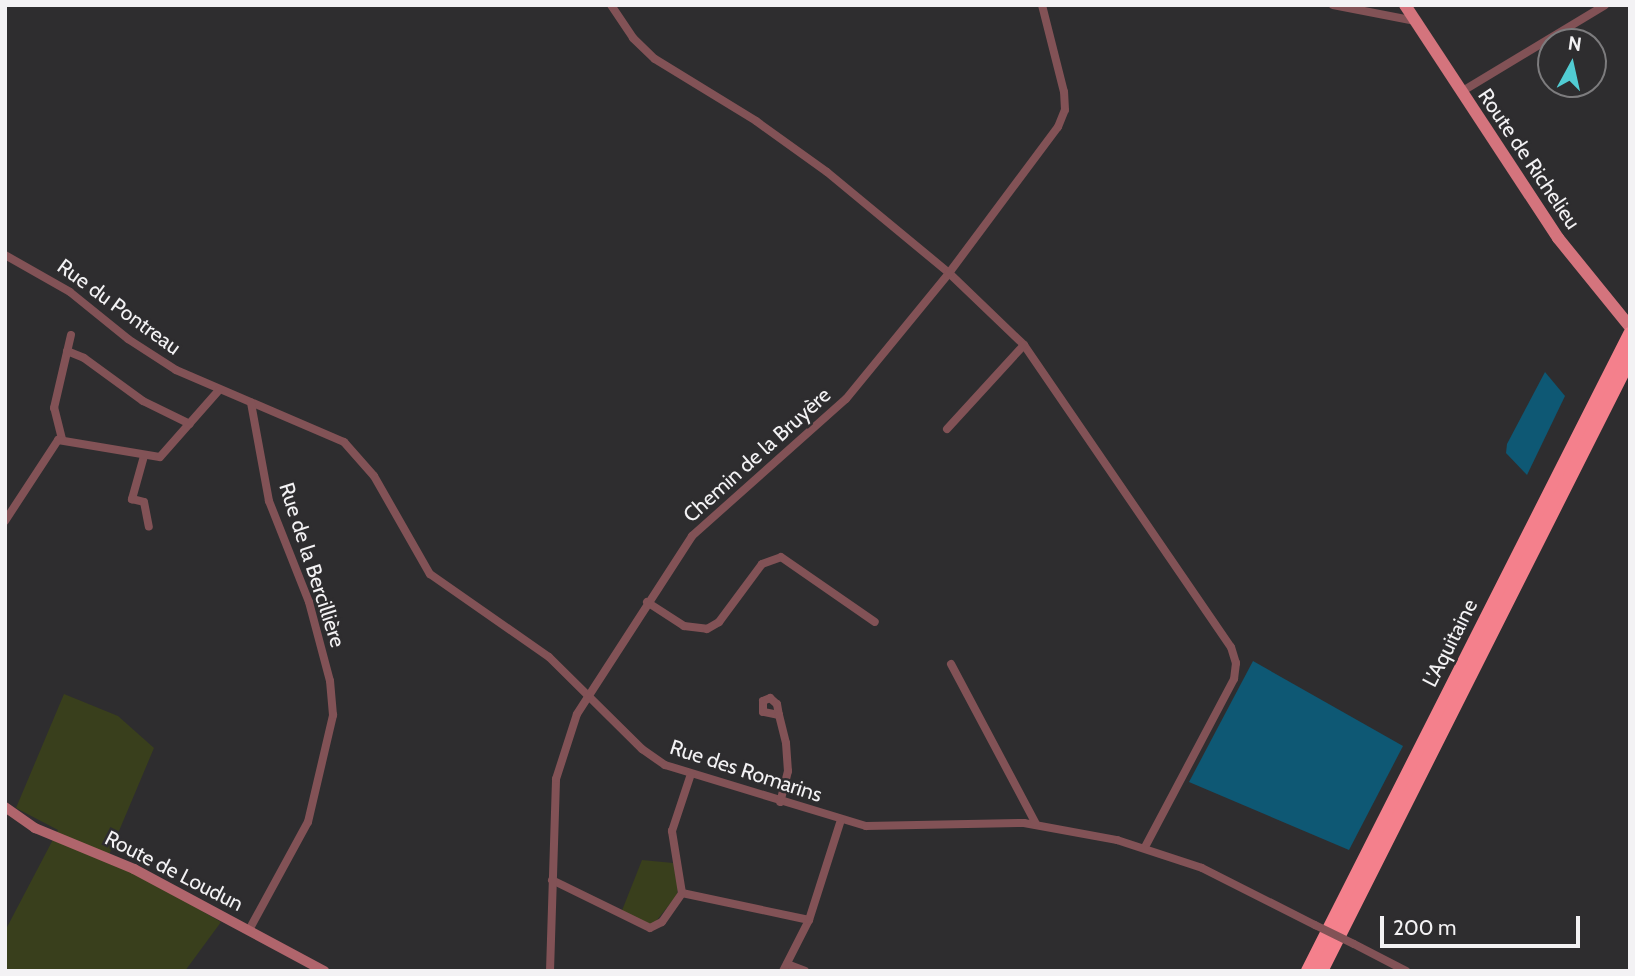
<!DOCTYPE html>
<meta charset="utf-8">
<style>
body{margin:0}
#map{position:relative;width:1635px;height:976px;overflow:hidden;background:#2e2d2f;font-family:Cabin,sans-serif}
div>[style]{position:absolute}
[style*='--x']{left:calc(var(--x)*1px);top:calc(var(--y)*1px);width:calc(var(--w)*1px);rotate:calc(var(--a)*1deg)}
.green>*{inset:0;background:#393f1c}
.water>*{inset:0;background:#0e5874}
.minor>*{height:8px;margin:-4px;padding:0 4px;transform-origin:4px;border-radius:4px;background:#825256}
.secondary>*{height:10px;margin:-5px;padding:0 5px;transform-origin:5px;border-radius:5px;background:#b0656c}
.primary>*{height:12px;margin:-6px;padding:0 6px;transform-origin:6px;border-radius:6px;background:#d4747d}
.motorway>*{height:14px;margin:-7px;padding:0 7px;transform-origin:7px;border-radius:7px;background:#f4808c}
.minor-bridge>*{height:8px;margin:-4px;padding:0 4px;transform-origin:4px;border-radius:4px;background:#825256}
span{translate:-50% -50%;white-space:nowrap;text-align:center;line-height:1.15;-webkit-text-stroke:5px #2e2d2f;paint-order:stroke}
.street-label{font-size:21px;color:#f3f2f4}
.frame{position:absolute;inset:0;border:7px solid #f3f2f4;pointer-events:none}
.north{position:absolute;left:1537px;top:28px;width:70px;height:70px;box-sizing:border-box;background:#2e2d2f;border:2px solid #7d7c7e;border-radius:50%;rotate:8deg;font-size:19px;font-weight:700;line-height:28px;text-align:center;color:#f3f2f4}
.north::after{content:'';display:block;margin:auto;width:24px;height:32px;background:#51ccd3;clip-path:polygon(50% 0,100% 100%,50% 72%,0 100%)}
.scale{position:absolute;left:1380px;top:916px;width:200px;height:32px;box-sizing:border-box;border:4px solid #f3f2f4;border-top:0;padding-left:9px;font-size:21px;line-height:24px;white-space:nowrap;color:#f3f2f4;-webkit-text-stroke:5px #2e2d2f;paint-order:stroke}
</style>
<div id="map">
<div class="green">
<div style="clip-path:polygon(64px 694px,118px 716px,154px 748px,108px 857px,221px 922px,185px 971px,5px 971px,5px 931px,58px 830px,16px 808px)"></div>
<div style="clip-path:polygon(642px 860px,673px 863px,678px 887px,677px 895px,653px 925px,621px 913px)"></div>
</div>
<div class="water">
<div style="clip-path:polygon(1545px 372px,1565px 396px,1527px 475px,1506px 453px,1507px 444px)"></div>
<div style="clip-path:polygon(1253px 661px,1403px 746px,1349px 850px,1189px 782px)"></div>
</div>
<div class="minor">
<div style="--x:611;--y:5;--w:40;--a:56"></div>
<div style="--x:633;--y:38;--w:30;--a:44"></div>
<div style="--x:655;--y:59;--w:119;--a:31.5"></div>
<div style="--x:756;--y:121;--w:87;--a:35.7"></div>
<div style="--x:827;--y:172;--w:158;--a:39.6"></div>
<div style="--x:949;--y:273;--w:104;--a:43.8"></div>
<div style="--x:1024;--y:345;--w:366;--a:55.6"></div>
<div style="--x:1231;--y:647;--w:17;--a:73"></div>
<div style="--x:1236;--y:663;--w:16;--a:97"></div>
<div style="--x:1234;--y:679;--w:190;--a:117.9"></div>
<div style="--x:1333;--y:5;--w:84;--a:11"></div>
<div style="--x:1461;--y:92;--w:168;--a:-31.1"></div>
<div style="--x:5;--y:255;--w:75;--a:29.6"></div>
<div style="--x:70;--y:292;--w:75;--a:39"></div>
<div style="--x:128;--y:339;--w:57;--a:32.9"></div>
<div style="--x:176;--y:370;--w:183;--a:23.2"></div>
<div style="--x:344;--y:442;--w:45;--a:48.6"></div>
<div style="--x:374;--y:476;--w:113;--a:60.3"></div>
<div style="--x:430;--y:574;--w:145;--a:34.9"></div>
<div style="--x:549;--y:657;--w:131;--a:44.7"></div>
<div style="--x:642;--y:749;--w:28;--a:35"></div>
<div style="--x:665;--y:765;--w:210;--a:16.9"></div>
<div style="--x:866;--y:826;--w:158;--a:-1.1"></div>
<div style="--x:1024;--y:823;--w:95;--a:10.4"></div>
<div style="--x:1117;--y:840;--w:89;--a:18.2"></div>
<div style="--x:1202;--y:868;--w:127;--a:26.8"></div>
<div style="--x:67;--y:351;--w:18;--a:22"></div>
<div style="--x:84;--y:358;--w:73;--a:36.1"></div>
<div style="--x:143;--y:401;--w:52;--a:26.1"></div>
<div style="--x:947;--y:429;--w:114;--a:-47.5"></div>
<div style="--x:62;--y:439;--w:32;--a:-104"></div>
<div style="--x:54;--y:408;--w:75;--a:-76.9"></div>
<div style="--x:144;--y:456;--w:45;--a:105.6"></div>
<div style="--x:132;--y:499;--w:12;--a:14"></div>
<div style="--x:144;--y:502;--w:25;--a:79"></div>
<div style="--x:5;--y:521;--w:97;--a:-56.8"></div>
<div style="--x:58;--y:440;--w:103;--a:9.5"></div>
<div style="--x:160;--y:457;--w:89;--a:-48.6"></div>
<div style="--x:647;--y:602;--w:44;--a:33"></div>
<div style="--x:684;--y:626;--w:23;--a:7"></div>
<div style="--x:707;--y:629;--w:14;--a:-30"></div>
<div style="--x:719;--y:622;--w:72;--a:-53.4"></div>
<div style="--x:762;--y:564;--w:20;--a:-20"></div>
<div style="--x:781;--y:557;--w:114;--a:34.7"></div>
<div style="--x:951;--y:664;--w:181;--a:62"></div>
<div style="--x:779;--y:715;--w:16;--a:-169"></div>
<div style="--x:763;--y:712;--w:11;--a:-90"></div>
<div style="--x:763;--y:701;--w:8;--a:-23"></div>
<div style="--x:770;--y:698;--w:9;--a:41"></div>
<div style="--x:777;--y:704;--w:11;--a:80"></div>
<div style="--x:779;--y:715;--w:29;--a:76"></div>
<div style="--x:786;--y:743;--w:28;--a:86"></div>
<div style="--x:788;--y:771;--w:32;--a:104"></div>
<div style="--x:552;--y:880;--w:109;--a:26.1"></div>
<div style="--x:650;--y:928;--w:13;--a:-27"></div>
<div style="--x:662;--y:922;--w:35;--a:-55"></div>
<div style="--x:682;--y:893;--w:130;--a:12"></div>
<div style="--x:682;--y:893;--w:63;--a:-99.2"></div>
<div style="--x:672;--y:831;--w:60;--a:-71.6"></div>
<div style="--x:249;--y:930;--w:123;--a:-61.4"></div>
<div style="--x:308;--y:822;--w:110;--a:-76.8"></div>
<div style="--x:333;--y:715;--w:34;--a:-95"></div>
<div style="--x:330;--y:681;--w:82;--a:-104.9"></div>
<div style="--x:309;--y:602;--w:109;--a:-111.6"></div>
<div style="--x:269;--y:501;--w:100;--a:-100.4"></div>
<div style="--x:1354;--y:944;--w:59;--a:27.4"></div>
<div style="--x:787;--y:964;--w:19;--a:21"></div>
<div style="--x:550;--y:971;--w:192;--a:-88.2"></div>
<div style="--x:556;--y:779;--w:68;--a:-72.1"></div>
<div style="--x:577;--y:714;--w:212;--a:-57.1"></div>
<div style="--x:692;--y:536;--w:206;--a:-41.7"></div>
<div style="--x:846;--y:399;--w:163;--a:-50.7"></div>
<div style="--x:949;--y:273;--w:182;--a:-53.3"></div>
<div style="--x:1058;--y:127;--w:18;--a:-68"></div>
<div style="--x:1065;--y:110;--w:18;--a:-93"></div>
<div style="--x:1064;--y:92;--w:90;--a:-104.2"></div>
<div style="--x:783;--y:971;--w:57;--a:-63"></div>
<div style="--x:809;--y:920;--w:105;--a:-72.3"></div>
</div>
<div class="secondary">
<div style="--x:5;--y:807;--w:37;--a:35"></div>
<div style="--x:35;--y:828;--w:107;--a:22.5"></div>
<div style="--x:134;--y:869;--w:216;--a:28.2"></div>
</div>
<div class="primary">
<div style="--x:1405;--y:5;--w:279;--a:56.7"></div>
<div style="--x:1558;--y:238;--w:114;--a:51"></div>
</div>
<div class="motorway">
<div style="--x:1308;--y:971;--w:714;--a:-63.18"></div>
<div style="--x:1321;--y:971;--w:686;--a:-63.25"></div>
</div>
<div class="minor-bridge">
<div style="--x:1315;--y:925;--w:43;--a:26"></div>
</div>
<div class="street-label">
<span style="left:1529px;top:159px;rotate:56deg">Route de Richelieu</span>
<span style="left:119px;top:307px;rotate:36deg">Rue du Pontreau</span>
<span style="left:757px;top:455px;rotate:-42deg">Chemin de la Bruyère</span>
<span style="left:312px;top:565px;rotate:72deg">Rue de la Bercillière</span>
<span style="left:1450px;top:643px;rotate:-63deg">L'Aquitaine</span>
<span style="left:746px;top:771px;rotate:18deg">Rue des Romarins</span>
<span style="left:174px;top:871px;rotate:27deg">Route de Loudun</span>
</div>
<div class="frame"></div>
<div class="north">N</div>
<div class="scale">200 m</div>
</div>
